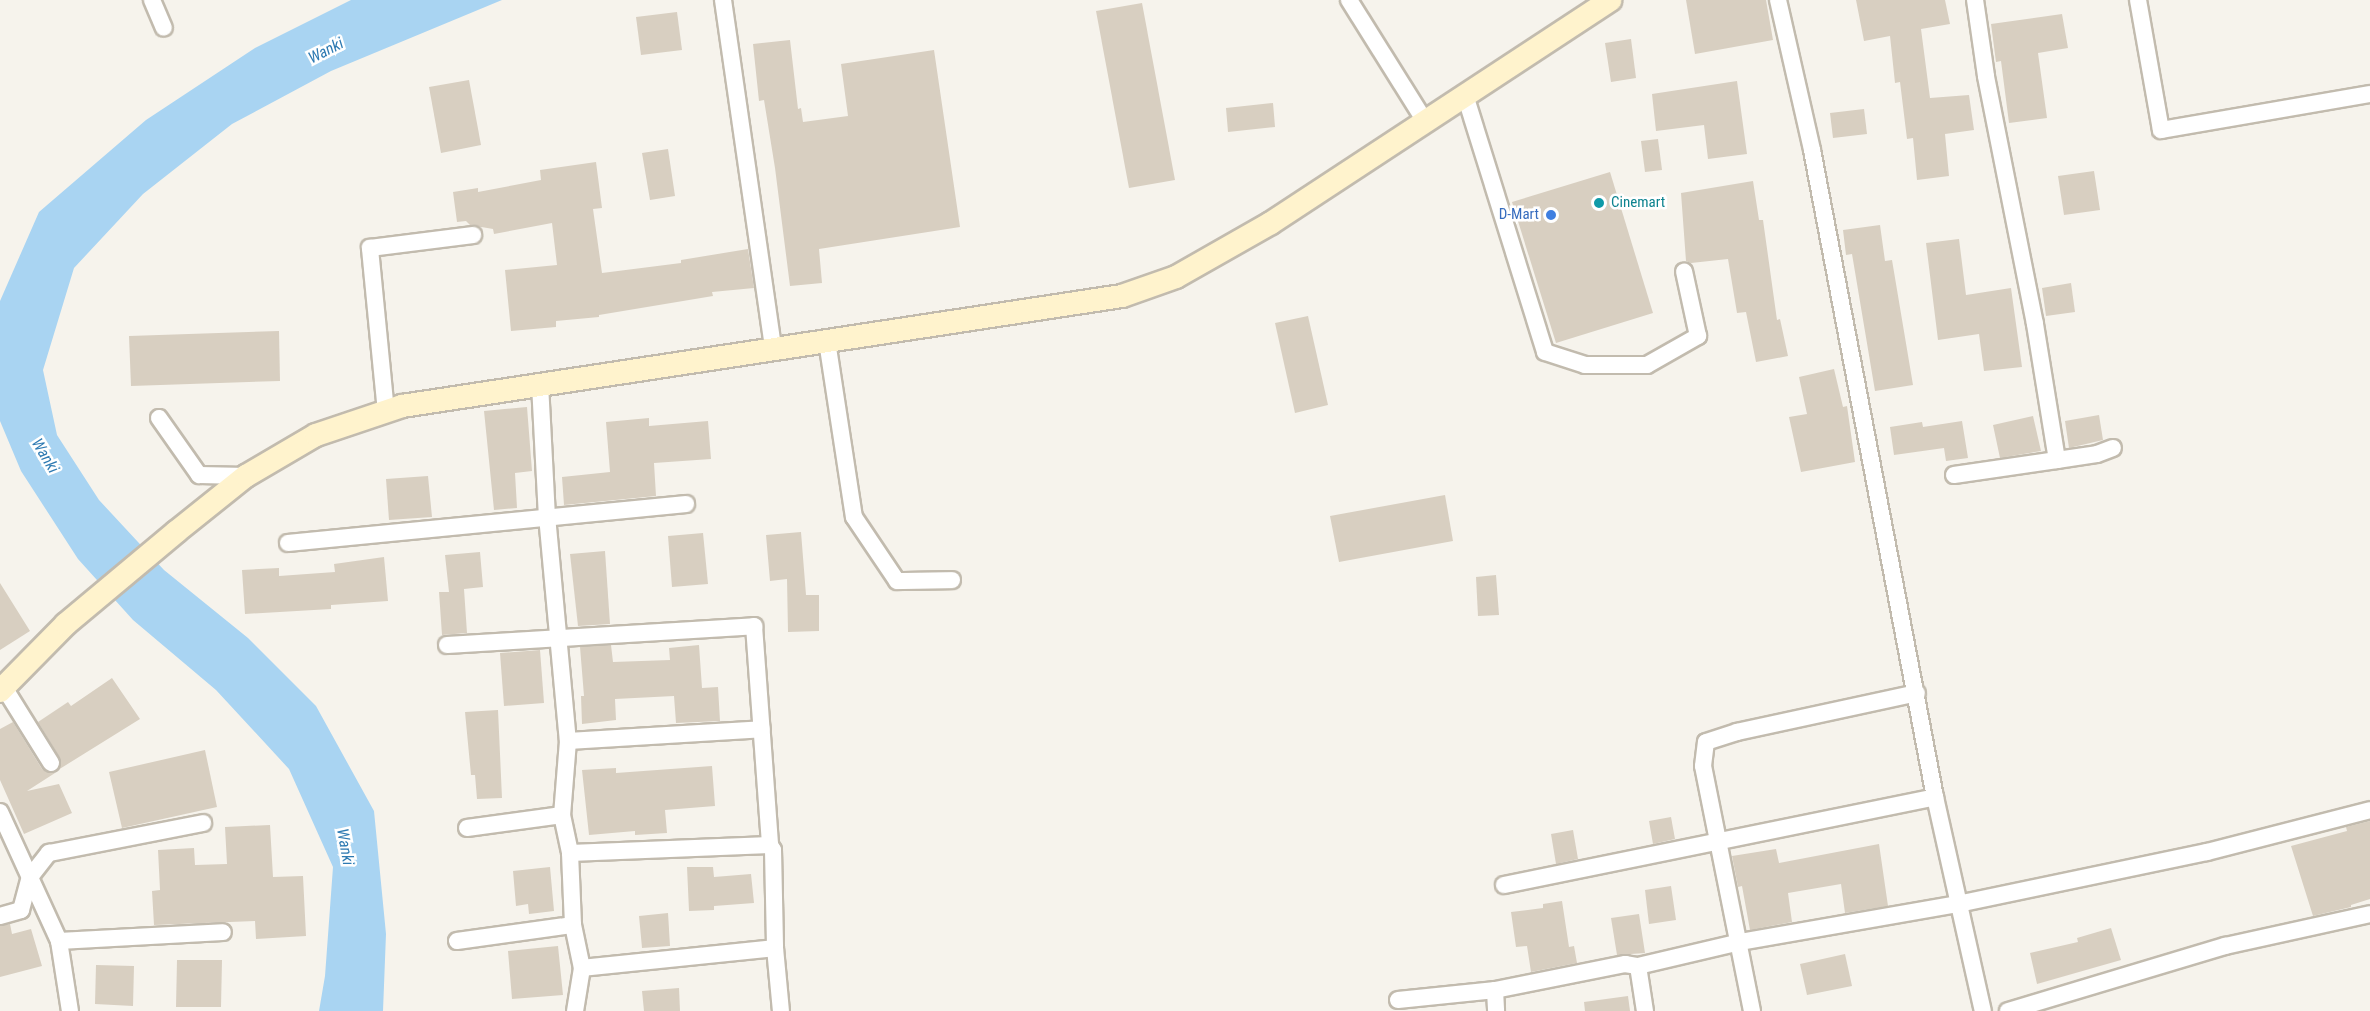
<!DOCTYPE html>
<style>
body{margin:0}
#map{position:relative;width:2370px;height:1011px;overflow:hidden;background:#f6f3ec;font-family:"Roboto Condensed",sans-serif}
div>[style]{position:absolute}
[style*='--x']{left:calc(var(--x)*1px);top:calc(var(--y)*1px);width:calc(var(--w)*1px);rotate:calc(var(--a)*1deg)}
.water>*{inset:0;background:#a9d4f2}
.building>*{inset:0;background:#d8cfc1}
.roads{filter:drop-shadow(2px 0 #c2bbae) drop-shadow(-2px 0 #c2bbae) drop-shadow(0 2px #c2bbae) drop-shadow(0 -2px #c2bbae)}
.street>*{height:16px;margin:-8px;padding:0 8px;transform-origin:8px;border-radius:8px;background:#fff}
.secondary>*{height:22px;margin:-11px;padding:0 11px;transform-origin:11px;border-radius:11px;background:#fff3cd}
.dots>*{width:16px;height:16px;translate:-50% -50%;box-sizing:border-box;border:3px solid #fff;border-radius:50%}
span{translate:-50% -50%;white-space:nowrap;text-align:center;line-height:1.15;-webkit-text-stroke:5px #fff;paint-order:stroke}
.culture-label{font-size:15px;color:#0d838f}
.left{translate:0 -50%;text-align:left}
.shop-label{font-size:15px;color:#366cbe}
.right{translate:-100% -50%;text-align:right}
.water-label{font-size:16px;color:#2e7ab2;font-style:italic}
</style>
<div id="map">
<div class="water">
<div style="clip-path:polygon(351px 0,502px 0,331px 71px,232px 124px,143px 194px,74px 268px,43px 370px,57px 435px,99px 500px,164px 570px,248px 638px,316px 706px,374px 811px,386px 934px,383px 1011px,319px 1011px,325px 976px,333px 867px,289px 769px,216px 690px,133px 620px,78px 559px,21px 471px,0 421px,0 301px,39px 212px,146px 120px,255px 48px)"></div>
</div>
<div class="building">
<div style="clip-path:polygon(1686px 0,1766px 0,1773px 40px,1695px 54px)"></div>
<div style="clip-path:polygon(1856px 0,1945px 0,1950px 24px,1921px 29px,1930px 98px,1969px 95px,1974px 130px,1945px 134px,1949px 176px,1917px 180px,1913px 138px,1907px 139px,1900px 82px,1895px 83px,1890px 36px,1864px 41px)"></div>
<div style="clip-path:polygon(1142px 3px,1175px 180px,1129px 188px,1096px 11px)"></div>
<div style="clip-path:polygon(677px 12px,682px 50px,641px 55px,636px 17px)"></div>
<div style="clip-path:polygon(2062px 14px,2068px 48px,2038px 53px,2047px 118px,2009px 123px,2001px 61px,1996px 62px,1991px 24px)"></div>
<div style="clip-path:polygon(1631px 39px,1636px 78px,1611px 82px,1605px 43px)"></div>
<div style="clip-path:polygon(790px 40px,798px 109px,801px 108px,803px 122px,848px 116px,841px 64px,934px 50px,960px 227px,819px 249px,822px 283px,790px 286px,775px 168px,764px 100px,759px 101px,753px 44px)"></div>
<div style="clip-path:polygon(469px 80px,481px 145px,441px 153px,429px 87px)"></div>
<div style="clip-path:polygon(1737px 81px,1747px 154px,1708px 159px,1704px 125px,1656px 131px,1652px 94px)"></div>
<div style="clip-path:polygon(1273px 103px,1275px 127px,1228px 132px,1226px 108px)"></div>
<div style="clip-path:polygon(1864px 109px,1867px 134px,1833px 138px,1830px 113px)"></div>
<div style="clip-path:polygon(1658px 139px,1662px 170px,1645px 172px,1641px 141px)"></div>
<div style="clip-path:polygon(668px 149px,675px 196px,650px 200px,642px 153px)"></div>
<div style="clip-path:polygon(596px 162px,602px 208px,593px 209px,602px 273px,681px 263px,681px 260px,748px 249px,754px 288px,712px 292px,713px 296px,599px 315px,599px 317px,556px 321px,556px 327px,511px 331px,505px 270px,557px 265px,552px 223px,494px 234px,493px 229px,470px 225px,466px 221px,457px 222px,453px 192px,478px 188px,478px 192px,541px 180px,540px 170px)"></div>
<div style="clip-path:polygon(2094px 171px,2100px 210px,2064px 215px,2058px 176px)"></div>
<div style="clip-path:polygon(1610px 172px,1653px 313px,1556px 343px,1512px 202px)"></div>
<div style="clip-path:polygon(1753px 181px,1759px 220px,1763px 220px,1777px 320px,1780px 319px,1788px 356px,1756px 362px,1746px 312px,1737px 313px,1728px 259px,1691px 263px,1686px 261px,1681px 193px)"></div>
<div style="clip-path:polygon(1880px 225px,1885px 261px,1892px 260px,1913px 385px,1875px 391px,1852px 254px,1846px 255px,1843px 230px)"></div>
<div style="clip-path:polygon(1959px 239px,1966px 295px,2011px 288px,2022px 367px,1984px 371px,1979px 334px,1938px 340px,1926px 243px)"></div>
<div style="clip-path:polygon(2071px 283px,2075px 312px,2046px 316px,2042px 288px)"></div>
<div style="clip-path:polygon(1308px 316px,1328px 405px,1295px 413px,1275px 323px)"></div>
<div style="clip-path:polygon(279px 331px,280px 381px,131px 386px,129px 336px)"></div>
<div style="clip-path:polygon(1834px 369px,1843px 407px,1847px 406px,1855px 462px,1801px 472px,1789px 417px,1807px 414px,1799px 377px)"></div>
<div style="clip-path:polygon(527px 407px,532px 471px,515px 473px,517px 508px,494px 510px,484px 411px)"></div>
<div style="clip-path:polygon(2099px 415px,2103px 440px,2069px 448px,2065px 421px)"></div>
<div style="clip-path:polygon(2033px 416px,2041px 451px,2000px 458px,1993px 425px)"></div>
<div style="clip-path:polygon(649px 418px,649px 426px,708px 421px,711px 459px,654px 463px,656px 496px,564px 505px,562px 477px,610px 472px,606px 422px)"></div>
<div style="clip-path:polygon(1962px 421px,1968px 458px,1946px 461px,1944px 448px,1894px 455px,1890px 427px,1922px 422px,1923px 427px)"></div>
<div style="clip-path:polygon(428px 476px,432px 517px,389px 520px,386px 479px)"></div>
<div style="clip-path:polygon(1445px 495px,1453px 541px,1339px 562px,1330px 516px)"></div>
<div style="clip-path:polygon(801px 532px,806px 595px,819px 595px,819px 631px,788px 632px,787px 579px,770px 581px,766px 535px)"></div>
<div style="clip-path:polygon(703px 533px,708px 584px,672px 587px,668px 536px)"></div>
<div style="clip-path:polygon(605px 551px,610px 624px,578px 626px,570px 554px)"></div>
<div style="clip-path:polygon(480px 552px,483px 587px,464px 589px,467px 633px,442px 635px,439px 592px,449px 592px,445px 555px)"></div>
<div style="clip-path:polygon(384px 557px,388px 601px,331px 605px,331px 609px,245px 614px,242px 570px,279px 568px,279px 576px,335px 572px,334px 564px)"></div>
<div style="clip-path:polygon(1496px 575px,1499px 615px,1478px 616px,1476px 577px)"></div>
<div style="clip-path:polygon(0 583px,30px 631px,0 650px)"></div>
<div style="clip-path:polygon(611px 645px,613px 662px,670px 660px,669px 648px,699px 645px,702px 688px,718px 687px,720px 721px,676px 723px,674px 696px,615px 699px,616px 720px,582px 724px,581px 696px,584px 696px,580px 647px)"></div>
<div style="clip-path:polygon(540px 650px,544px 703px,504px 706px,500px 653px)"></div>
<div style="clip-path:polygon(112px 678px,140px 719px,58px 770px,60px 758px,38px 722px,68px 702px,71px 706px)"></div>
<div style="clip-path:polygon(498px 710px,502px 798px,477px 799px,475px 775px,471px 775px,465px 712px)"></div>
<div style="clip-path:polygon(13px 722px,42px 769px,47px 772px,55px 773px,27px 791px,59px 784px,72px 813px,24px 834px,0 780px,0 729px)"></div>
<div style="clip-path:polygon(205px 750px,217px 807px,122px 828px,109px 772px)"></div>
<div style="clip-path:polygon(712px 766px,715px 806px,665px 810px,667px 833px,635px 835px,635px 831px,589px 835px,582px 770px,616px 768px,616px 773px)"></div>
<div style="clip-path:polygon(1671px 817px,1675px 839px,1653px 844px,1649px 821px)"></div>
<div style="clip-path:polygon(2370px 821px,2370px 899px,2351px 905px,2351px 907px,2313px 916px,2291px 846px,2347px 831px,2346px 827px)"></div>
<div style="clip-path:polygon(270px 825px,273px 877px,303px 876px,306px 936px,256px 939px,255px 921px,154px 925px,152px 891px,160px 890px,158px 850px,194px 848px,195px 865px,227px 864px,225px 827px)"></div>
<div style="clip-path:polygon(1573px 830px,1578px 859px,1556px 864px,1551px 834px)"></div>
<div style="clip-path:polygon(1879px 844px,1888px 906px,1845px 913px,1841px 884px,1788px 893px,1792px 922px,1750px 930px,1742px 886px,1738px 887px,1732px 856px,1776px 849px,1779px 863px)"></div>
<div style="clip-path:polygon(550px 867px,554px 911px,529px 914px,528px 904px,516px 906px,513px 871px)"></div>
<div style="clip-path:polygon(687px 867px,713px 867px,714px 877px,751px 874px,754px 903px,714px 906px,714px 910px,689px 911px)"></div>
<div style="clip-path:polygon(1671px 886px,1676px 920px,1649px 924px,1645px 890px)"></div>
<div style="clip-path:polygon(1562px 901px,1569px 947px,1574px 946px,1577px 963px,1531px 972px,1527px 946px,1516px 947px,1511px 912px,1543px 908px,1543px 904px)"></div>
<div style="clip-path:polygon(668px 913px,670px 946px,642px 948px,639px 916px)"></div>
<div style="clip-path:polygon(1639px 914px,1645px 953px,1617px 955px,1611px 918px)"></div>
<div style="clip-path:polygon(10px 924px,12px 934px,31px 929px,42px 966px,0 977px,0 926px)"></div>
<div style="clip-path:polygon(2111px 928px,2121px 960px,2037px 984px,2030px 953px,2078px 942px,2077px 938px)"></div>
<div style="clip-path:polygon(558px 946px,563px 995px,512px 999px,508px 951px)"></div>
<div style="clip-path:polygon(1845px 954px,1852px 986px,1807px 995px,1800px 964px)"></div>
<div style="clip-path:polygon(177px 960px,222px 960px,221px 1007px,176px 1007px)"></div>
<div style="clip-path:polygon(96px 965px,134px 966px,133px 1006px,95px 1004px)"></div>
<div style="clip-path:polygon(679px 988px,680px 1011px,644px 1011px,642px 991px)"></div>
<div style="clip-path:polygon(1628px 996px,1630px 1011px,1585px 1011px,1584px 1002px)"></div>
</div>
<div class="roads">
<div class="street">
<div style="--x:152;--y:0;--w:30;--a:67"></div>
<div style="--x:723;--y:0;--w:353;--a:81.8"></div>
<div style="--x:1349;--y:0;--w:143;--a:57.9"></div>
<div style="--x:1778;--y:0;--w:154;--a:77.2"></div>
<div style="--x:1812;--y:150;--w:659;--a:79.24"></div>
<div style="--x:1935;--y:797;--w:219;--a:77.4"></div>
<div style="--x:2138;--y:0;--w:132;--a:80"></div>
<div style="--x:2161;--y:130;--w:212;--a:-9.8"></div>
<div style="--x:1465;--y:95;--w:269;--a:72.7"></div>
<div style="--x:1545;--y:352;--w:42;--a:18"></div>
<div style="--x:1585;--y:365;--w:62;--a:0"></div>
<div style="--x:1647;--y:365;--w:59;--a:-29.6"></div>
<div style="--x:1698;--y:336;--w:66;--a:-102.2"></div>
<div style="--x:827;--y:341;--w:178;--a:81.3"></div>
<div style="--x:854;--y:517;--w:77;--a:56.1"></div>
<div style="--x:897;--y:581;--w:55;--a:-1"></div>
<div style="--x:540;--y:384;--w:132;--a:87"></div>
<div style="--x:547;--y:516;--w:226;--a:84.7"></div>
<div style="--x:568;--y:741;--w:74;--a:94.6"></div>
<div style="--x:562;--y:815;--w:39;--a:78"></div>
<div style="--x:570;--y:853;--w:72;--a:87.6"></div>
<div style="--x:573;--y:925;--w:44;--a:78.2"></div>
<div style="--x:582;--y:968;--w:44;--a:99.2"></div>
<div style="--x:386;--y:412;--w:165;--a:-95.6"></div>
<div style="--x:370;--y:248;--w:104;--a:-7.2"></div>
<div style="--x:159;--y:418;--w:70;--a:54.9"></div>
<div style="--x:199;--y:475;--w:47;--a:1.2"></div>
<div style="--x:2057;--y:460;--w:40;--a:-8.5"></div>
<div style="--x:2097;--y:454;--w:17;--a:-21"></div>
<div style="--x:1954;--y:475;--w:104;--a:-8.3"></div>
<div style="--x:2057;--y:460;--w:138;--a:-99.2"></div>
<div style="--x:2035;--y:324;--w:253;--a:-101.2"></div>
<div style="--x:1986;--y:76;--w:77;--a:-98.2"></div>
<div style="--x:288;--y:543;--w:400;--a:-5.6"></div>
<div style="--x:447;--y:645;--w:308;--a:-3.5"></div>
<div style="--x:754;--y:626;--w:220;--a:85.8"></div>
<div style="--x:770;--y:845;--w:6;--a:59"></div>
<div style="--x:773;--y:850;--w:98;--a:88.8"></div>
<div style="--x:775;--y:948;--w:63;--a:84.6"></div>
<div style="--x:5;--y:689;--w:87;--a:58.1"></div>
<div style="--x:568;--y:741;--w:194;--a:-3.5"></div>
<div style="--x:0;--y:812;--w:142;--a:65.4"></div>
<div style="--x:59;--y:941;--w:71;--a:81.1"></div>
<div style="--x:467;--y:828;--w:96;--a:-7.8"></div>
<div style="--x:570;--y:853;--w:200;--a:-2.3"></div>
<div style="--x:1504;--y:885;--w:440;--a:-11.5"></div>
<div style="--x:0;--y:916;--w:22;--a:-16"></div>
<div style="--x:21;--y:910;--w:34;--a:-75"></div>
<div style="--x:30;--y:877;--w:31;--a:-52"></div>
<div style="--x:49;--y:853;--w:157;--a:-11"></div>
<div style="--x:59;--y:941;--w:164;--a:-3.1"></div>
<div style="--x:457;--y:941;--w:117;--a:-7.9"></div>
<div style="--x:1638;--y:966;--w:46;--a:81.2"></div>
<div style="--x:582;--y:968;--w:194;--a:-5.9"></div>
<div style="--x:1495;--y:990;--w:21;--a:87"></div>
<div style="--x:1398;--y:1000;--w:98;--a:-5.9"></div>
<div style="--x:1495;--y:990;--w:133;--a:-11.3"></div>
<div style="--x:1625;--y:964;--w:13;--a:9"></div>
<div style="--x:1638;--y:966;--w:105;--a:-13.2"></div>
<div style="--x:1740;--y:942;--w:221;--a:-9.9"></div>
<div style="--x:1958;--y:904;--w:254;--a:-11.8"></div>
<div style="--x:2207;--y:852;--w:168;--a:-14.4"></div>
<div style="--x:1752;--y:1011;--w:250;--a:-101.3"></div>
<div style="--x:1703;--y:766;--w:24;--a:-83"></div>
<div style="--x:1706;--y:742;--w:33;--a:-18"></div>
<div style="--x:1737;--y:732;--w:184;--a:-12.2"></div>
<div style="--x:2008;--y:1011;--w:227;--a:-16.7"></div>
<div style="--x:2225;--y:946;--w:148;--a:-12.4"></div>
</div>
<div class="secondary">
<div style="--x:0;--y:691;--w:94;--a:-45.4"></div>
<div style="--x:66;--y:624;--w:143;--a:-39.9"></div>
<div style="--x:176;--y:532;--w:90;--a:-38.7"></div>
<div style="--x:246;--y:476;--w:81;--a:-30.4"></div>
<div style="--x:316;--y:435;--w:91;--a:-18.6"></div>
<div style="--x:402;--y:406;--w:728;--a:-8.69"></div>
<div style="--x:1122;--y:296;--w:57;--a:-19.4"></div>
<div style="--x:1176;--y:277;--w:109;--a:-29.6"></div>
<div style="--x:1271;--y:223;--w:406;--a:-33.3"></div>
</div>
</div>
<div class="dots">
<div style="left:1599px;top:203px;background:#0f9aa8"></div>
<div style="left:1551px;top:215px;background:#3f7fe0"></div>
</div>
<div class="culture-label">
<span class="left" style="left:1611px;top:203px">Cinemart</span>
</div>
<div class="shop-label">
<span class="right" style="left:1539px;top:215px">D-Mart</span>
</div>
<div class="water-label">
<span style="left:326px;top:51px;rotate:-27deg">Wanki</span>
<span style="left:45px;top:456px;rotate:59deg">Wanki</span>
<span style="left:345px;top:847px;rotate:80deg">Wanki</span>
</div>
</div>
